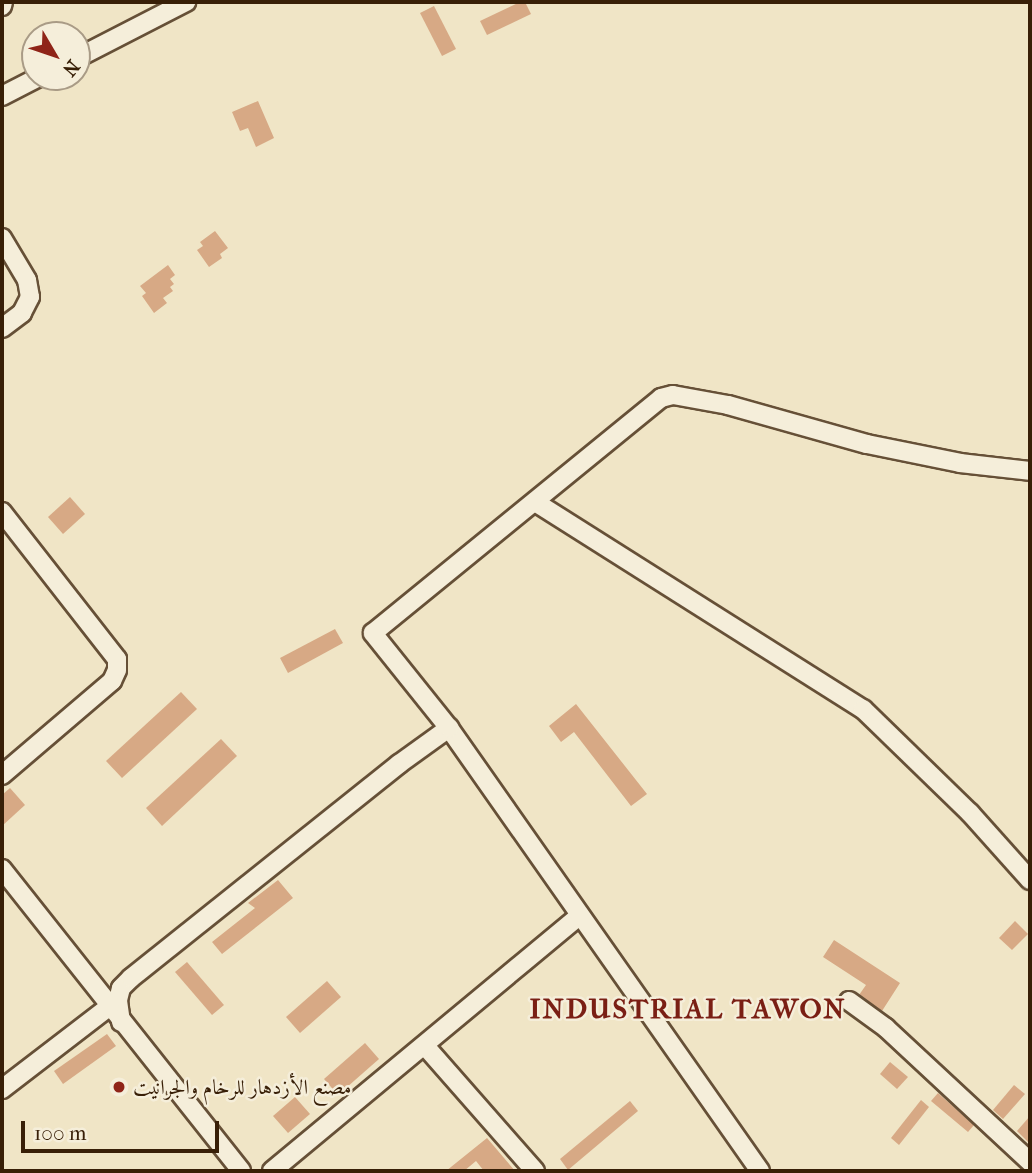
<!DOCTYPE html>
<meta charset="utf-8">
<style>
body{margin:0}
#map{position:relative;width:1032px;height:1173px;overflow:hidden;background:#f0e5c6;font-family:"IM FELL French Canon",Amiri,serif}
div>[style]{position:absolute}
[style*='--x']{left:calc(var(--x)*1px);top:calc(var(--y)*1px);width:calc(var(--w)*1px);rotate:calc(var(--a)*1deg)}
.building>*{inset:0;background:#d7a985}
.roads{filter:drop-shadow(2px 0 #665037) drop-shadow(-2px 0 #665037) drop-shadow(0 2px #665037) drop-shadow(0 -2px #665037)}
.minor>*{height:18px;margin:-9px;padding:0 9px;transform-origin:9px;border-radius:9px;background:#f5eeda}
.dots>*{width:19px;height:19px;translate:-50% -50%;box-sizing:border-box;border:4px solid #f5eeda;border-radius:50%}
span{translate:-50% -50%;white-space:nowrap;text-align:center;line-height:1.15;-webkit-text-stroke:5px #f5eeda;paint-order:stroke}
.poi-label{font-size:21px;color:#381f07}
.left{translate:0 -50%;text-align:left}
.district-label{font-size:28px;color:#7a1f14;font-weight:700;letter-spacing:2px}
.frame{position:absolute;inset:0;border:4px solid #381f07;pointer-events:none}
.north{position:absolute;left:21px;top:21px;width:70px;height:70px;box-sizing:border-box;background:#f5eeda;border:2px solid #a99b86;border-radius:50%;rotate:129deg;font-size:19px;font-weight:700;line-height:28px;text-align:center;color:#381f07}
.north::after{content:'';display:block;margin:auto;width:24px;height:32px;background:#8f2418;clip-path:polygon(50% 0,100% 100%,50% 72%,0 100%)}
.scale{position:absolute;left:21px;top:1121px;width:198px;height:32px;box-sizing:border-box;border:4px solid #381f07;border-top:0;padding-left:9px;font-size:21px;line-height:24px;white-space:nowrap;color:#381f07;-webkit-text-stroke:5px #f5eeda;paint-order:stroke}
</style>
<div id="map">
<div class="building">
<div style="clip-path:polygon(520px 2px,525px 2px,531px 14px,487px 35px,480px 21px)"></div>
<div style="clip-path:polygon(434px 6px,456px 49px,442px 56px,420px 13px)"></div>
<div style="clip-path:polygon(258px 101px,274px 138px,256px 147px,248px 128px,240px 131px,232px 112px)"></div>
<div style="clip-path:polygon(215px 231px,228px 248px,220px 254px,222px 258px,209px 267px,197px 250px,203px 246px,200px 242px)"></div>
<div style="clip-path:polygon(168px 265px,175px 275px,170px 279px,174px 284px,170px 287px,173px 291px,163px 298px,167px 303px,154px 313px,142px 296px,146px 293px,140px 286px)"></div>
<div style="clip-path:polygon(70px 497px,85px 514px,63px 534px,48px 517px)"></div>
<div style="clip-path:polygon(335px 629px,343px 643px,288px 673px,280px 658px)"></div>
<div style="clip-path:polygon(181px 692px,197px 709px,122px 778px,106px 761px)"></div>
<div style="clip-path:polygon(576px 704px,647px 794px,631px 806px,574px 732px,561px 742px,549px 726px)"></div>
<div style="clip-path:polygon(221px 739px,237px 756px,162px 826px,146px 808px)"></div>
<div style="clip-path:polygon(10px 788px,25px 805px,2px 826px,2px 795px)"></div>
<div style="clip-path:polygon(278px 880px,293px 898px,222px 954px,212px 942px,255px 908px,248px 903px)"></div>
<div style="clip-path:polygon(1015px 921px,1028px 934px,1012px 950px,999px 938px)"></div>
<div style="clip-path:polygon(834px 940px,900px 983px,882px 1011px,859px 995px,866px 985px,823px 957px)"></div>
<div style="clip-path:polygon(187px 962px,224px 1005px,212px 1015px,175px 972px)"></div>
<div style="clip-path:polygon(327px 981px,341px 997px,300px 1033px,286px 1017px)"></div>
<div style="clip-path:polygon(107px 1034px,116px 1046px,63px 1084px,54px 1071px)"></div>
<div style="clip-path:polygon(365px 1043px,379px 1059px,338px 1095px,324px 1079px)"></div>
<div style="clip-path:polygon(890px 1062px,908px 1077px,897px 1089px,880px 1074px)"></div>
<div style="clip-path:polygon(1014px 1085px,1025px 1094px,1003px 1119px,993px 1110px)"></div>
<div style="clip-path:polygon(938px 1093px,974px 1125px,968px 1132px,931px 1101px)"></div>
<div style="clip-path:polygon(295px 1097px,310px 1114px,288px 1133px,273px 1116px)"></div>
<div style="clip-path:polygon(921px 1100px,929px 1107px,899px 1145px,891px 1138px)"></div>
<div style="clip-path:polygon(630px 1101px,638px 1111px,568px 1170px,560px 1159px)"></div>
<div style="clip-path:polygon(1030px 1116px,1030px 1144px,1017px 1131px)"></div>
<div style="clip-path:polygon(487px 1138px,515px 1171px,484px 1171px,476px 1161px,464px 1171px,446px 1171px)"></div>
</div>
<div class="roads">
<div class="minor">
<div style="--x:2;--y:6;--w:4;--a:-76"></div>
<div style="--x:77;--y:58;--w:123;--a:-27.2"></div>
<div style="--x:2;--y:96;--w:42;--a:-27.2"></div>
<div style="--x:2;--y:238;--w:49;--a:59.2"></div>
<div style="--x:27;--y:280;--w:17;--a:80"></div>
<div style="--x:30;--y:297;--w:18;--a:117"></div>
<div style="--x:22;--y:313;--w:25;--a:143"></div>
<div style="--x:535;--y:502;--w:388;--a:32.3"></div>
<div style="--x:863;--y:709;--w:149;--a:44.2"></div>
<div style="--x:970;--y:813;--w:90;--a:48.2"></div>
<div style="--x:2;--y:512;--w:187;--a:52"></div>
<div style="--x:117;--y:659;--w:11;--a:90"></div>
<div style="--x:117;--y:670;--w:12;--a:114"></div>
<div style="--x:112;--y:681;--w:145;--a:139.5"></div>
<div style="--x:2;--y:869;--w:385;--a:51.6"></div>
<div style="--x:849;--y:1001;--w:46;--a:36.1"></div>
<div style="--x:886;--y:1028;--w:197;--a:42.9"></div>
<div style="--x:121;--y:1022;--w:22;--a:-98"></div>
<div style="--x:118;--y:1000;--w:12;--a:-76"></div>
<div style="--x:121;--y:988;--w:14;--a:-45"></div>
<div style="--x:131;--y:978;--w:343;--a:-38.6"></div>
<div style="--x:399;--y:764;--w:62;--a:-35.8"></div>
<div style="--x:426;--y:1047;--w:165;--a:48.7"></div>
<div style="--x:2;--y:1089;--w:136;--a:-37.5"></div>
<div style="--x:272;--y:1171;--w:399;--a:-39.7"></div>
<div style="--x:760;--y:1171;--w:541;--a:-125.07"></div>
<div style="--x:449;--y:728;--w:122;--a:-128.7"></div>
<div style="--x:373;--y:633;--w:372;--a:-39.2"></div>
<div style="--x:661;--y:398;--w:12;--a:-14"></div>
<div style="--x:673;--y:395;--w:56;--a:10.3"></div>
<div style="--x:728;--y:405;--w:144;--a:15.7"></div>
<div style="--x:867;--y:444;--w:95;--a:11.5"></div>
<div style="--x:960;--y:463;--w:70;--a:6.5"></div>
</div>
</div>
<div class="dots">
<div style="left:119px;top:1087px;background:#8f2418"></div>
</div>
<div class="poi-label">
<span class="left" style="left:133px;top:1087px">مصنع الأزدهار للرخام والجرانيت</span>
</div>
<div class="district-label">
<span style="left:688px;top:1009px">INDUSTRIAL TAWON</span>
</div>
<div class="frame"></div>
<div class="north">N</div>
<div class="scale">100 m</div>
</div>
